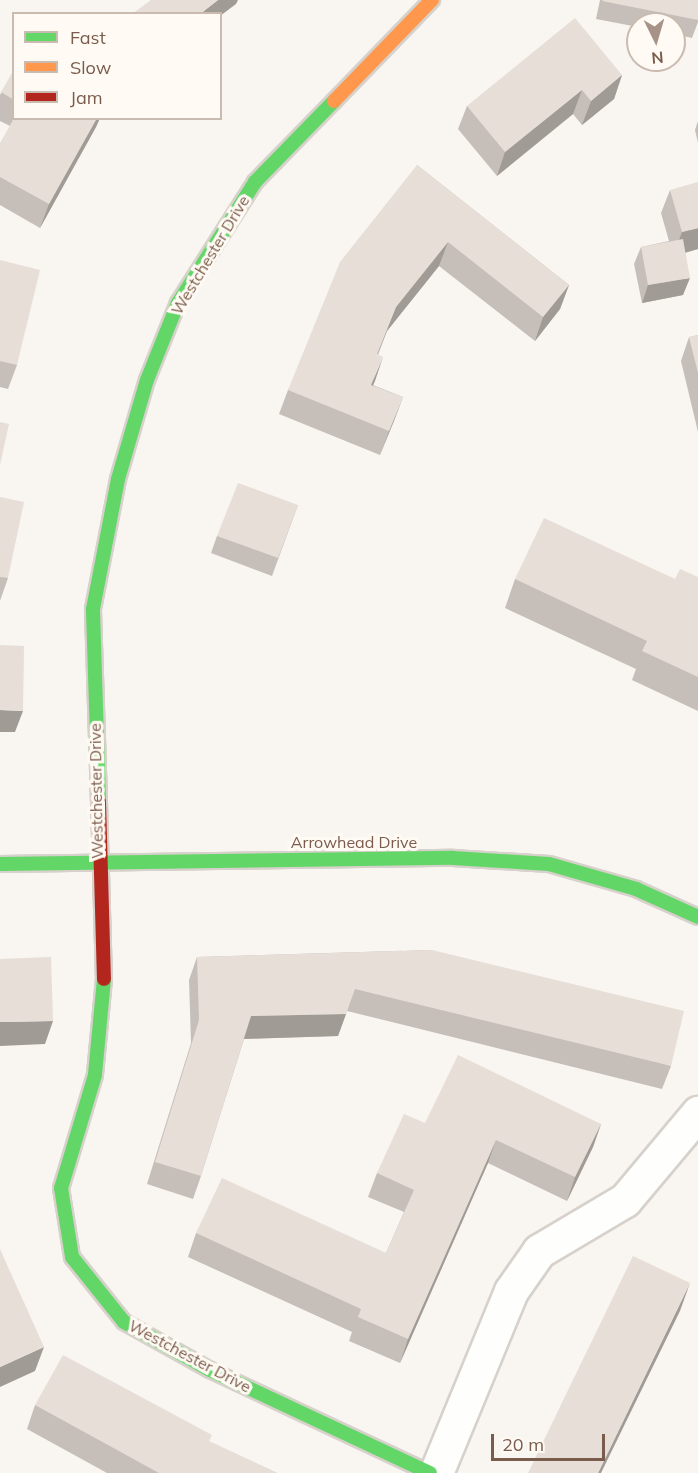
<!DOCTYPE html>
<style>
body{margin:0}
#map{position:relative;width:698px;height:1473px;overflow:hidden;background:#f9f5f0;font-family:Mulish,sans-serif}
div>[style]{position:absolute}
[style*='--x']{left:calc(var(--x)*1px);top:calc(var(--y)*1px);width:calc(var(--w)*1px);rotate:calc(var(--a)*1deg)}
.roads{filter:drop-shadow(2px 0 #d7d1cb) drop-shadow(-2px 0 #d7d1cb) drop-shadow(0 2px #d7d1cb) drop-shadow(0 -2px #d7d1cb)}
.street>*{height:33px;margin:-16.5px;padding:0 16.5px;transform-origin:16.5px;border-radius:16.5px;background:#fefefd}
.fast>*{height:14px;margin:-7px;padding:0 7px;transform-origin:7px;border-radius:7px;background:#63d668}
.slow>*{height:14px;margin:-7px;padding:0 7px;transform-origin:7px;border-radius:7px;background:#ff974d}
.jam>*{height:14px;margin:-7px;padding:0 7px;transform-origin:7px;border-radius:7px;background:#b3261e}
.wall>*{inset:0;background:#c6bfb9}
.shaded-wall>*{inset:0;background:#a19b96}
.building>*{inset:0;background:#e6ded7}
span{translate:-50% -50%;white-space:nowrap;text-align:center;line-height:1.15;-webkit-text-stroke:6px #fffaf3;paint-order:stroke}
.street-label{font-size:16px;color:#7a5c4d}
.legend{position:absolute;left:12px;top:12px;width:210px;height:108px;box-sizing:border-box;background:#fffaf3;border:2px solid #cabbb1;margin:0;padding:8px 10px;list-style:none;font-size:18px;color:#7a5c4d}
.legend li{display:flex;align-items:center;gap:12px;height:30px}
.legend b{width:30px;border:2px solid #cabbb1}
.north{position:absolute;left:626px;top:12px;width:60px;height:60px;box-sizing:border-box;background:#fffaf3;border:2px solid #cabbb1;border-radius:50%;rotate:175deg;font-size:16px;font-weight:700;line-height:24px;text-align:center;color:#7a5c4d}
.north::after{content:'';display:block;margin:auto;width:21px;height:27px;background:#a69286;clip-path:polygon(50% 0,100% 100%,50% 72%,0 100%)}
.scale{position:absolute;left:491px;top:1434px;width:114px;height:27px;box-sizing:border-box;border:3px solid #7a5c4d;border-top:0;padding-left:8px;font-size:18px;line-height:21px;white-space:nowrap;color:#7a5c4d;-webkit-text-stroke:4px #fffaf3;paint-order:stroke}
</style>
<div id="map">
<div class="roads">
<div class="street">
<div style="--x:436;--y:1473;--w:197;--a:-67.6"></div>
<div style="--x:511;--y:1291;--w:49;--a:-55"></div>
<div style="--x:539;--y:1251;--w:100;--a:-30.7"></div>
<div style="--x:625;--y:1200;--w:114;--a:-50"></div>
</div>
<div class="fast">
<div style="--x:99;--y:802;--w:193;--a:-91.8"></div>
<div style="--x:93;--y:609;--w:132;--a:-79.1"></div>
<div style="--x:118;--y:479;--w:103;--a:-73.7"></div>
<div style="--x:147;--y:380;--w:83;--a:-68.1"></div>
<div style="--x:178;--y:303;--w:143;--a:-57.5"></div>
<div style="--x:255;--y:182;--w:113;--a:-45.7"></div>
<div style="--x:0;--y:864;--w:453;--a:-0.8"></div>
<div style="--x:453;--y:858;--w:96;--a:3.6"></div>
<div style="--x:549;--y:864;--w:91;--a:16"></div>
<div style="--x:636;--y:889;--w:68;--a:24.3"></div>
<div style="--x:104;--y:979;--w:96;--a:95.4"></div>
<div style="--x:95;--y:1075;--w:118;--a:106.7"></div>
<div style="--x:61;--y:1188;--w:70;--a:80.9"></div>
<div style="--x:72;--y:1257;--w:83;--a:51.3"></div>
<div style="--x:124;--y:1322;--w:98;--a:29.2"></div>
<div style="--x:210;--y:1370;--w:243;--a:25.1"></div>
</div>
<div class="slow">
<div style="--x:334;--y:101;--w:141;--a:-45.9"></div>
</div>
<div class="jam">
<div style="--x:99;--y:802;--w:177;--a:88.4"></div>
</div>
</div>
<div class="wall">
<div style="clip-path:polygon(600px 0,698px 0,698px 22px,692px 38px,674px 34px,674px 24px,638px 24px,638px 27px,596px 19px)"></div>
<div style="clip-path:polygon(14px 70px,14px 118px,100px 118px,96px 127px,40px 228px,0 205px,0 144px,10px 126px,0 121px,0 95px)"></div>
<div style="clip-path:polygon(622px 75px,614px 99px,582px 125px,573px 114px,497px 176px,458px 129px,467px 106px)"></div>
<div style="clip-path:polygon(698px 121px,698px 143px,695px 130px)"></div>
<div style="clip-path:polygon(417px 165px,569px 285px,560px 309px,535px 341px,439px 266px,387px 331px,378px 355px,373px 385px,403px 397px,380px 455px,279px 414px,288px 390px)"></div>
<div style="clip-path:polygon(670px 190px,698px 249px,685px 253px,683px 295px,642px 303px,634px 264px,641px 247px,669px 241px,661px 213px)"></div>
<div style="clip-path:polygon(0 260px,17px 365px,8px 389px,0 387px)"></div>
<div style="clip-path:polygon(698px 335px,698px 432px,681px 361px,689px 337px)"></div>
<div style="clip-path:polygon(0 497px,8px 578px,0 601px)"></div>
<div style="clip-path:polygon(298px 505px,272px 576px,211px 553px,217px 536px)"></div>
<div style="clip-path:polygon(698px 577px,698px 711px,632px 680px,636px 669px,505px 608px,515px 579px,675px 579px)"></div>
<div style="clip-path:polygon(432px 950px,671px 1066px,662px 1089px,347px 1011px,338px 1036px,244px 1039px,201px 1176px,193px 1199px,147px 1184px,191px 1043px,189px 980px,197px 957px)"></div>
<div style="clip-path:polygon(425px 1123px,601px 1124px,593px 1147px,567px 1201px,488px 1163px,400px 1363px,349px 1341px,352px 1332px,188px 1257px,196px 1233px,386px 1253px,404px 1212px,368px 1197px,377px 1173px)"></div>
<div style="clip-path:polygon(35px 1405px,210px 1442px,277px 1473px,107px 1473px,27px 1429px)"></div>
</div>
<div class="shaded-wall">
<div style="clip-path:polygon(218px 0,238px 0,236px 4px,220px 16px,220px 14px,200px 14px)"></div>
<div style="clip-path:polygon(622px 75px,614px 99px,582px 125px,591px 101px)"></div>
<div style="clip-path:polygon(582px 90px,573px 114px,497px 176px,505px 152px)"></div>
<div style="clip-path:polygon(97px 118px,100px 118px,96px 127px,40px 228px,49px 204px)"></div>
<div style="clip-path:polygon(698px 228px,698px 249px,673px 256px,682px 232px)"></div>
<div style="clip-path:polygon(448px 242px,439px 266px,387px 331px,368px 378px,396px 307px)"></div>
<div style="clip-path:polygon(690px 278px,683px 295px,642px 303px,648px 285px)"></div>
<div style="clip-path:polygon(569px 285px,560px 309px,535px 341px,543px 317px)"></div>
<div style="clip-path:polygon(383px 357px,375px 381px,363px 408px,371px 385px)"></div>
<div style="clip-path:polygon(403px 397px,394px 421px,380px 455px,389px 431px)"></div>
<div style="clip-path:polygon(0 710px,23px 711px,15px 732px,0 732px)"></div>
<div style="clip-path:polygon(346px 1014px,338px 1036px,242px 1039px,251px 1016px)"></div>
<div style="clip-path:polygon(53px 1021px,45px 1044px,0 1046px,0 1022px)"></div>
<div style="clip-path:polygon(601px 1124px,593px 1147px,567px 1201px,575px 1177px)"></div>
<div style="clip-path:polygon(496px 1140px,488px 1163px,400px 1363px,408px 1339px)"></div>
<div style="clip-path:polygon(690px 1283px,680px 1311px,601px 1473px,598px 1473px)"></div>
<div style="clip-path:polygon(44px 1347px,35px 1371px,0 1387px,0 1367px)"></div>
</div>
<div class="building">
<div style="clip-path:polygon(151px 0,218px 0,200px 14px,132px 14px)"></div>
<div style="clip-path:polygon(603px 0,698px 0,698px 20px,602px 1px)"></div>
<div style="clip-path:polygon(575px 18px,622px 75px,591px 101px,582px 90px,505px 152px,467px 106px)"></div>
<div style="clip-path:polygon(14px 70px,14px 100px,1px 92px)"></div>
<div style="clip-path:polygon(14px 118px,97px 118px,49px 204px,0 177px,0 144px)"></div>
<div style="clip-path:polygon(417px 165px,569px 285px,543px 317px,448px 242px,396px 307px,377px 354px,383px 357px,371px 385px,403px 397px,389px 431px,288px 390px,340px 262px)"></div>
<div style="clip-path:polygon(698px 182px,698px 228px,682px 232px,670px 190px)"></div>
<div style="clip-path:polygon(683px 239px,690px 278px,648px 285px,641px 247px)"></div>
<div style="clip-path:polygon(0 260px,40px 270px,17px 365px,0 361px)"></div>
<div style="clip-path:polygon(698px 335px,698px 373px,689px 337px)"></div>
<div style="clip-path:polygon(0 422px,9px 424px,0 465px)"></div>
<div style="clip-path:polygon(238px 483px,298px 505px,278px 558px,217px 536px)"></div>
<div style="clip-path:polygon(0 497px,24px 502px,8px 578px,0 577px)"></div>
<div style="clip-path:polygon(544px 518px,675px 579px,680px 569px,698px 577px,698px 677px,642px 651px,647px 641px,515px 579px)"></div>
<div style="clip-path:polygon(0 645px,24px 646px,23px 711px,0 710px)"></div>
<div style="clip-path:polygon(432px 950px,684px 1011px,671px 1066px,355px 989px,346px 1014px,251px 1016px,201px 1176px,155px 1162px,199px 1020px,197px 957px)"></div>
<div style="clip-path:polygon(51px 957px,53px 1021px,0 1022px,0 959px)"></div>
<div style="clip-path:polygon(458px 1055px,601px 1124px,575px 1177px,496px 1140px,408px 1339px,358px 1317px,361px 1309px,196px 1233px,222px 1178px,386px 1253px,414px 1190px,377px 1173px,404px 1114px,425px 1123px)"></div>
<div style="clip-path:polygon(0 1249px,44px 1347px,0 1367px)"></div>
<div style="clip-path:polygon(633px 1256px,690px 1283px,598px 1473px,528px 1473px)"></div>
<div style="clip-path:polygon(63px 1355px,212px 1435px,209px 1441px,277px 1473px,159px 1473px,35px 1405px)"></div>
</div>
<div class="street-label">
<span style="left:210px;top:255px;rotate:-59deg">Westchester Drive</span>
<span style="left:96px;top:791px;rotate:-91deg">Westchester Drive</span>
<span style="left:354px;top:842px">Arrowhead Drive</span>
<span style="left:190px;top:1356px;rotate:28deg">Westchester Drive</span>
</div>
<ul class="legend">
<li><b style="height:8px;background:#63d668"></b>Fast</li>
<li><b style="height:8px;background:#ff974d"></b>Slow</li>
<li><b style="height:8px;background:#b3261e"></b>Jam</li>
</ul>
<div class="north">N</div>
<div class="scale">20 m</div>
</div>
